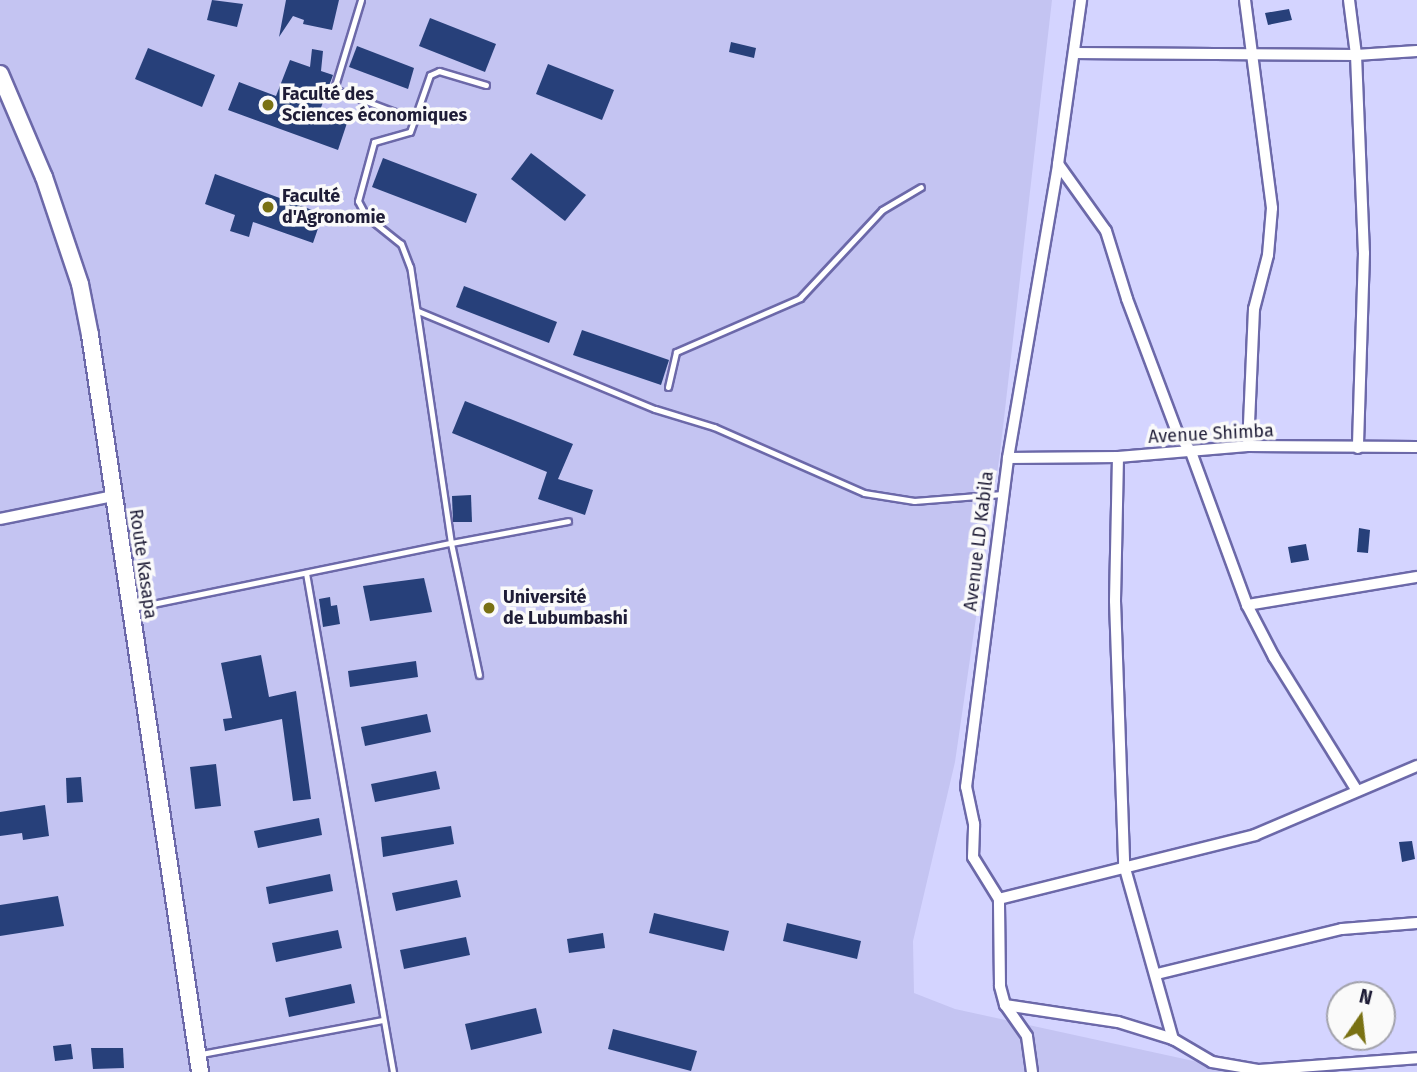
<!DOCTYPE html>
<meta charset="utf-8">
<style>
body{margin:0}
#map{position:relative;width:1417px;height:1072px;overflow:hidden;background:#d4d4ff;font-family:"Fira Sans",sans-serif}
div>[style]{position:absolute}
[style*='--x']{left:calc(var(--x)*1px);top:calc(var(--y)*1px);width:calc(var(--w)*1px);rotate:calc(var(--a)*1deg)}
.built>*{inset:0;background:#c4c4f2}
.building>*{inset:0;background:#27407a}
.roads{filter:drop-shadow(2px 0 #6c69a9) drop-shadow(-2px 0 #6c69a9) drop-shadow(0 2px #6c69a9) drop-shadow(0 -2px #6c69a9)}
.service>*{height:5px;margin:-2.5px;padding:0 2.5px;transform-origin:2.5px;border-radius:2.5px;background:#fff}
.minor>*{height:10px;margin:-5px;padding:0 5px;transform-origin:5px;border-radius:5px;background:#fff}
.secondary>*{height:16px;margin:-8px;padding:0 8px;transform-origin:8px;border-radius:8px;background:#fff}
.dots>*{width:19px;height:19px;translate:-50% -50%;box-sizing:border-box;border:4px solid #fafafa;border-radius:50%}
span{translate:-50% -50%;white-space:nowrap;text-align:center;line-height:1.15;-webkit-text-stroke:7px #fafafa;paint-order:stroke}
.poi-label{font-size:18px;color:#1f1d37;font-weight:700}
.left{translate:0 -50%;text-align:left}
.street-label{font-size:18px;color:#1f1d37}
.north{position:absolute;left:1326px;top:981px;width:70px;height:70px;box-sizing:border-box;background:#fafafa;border:2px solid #a2a2ac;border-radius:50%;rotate:14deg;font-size:19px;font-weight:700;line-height:28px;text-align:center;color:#1f1d37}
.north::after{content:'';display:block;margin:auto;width:24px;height:32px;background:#797113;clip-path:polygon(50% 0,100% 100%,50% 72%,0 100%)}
</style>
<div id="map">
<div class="built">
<div style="clip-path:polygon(0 0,1052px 0,1000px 453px,955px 762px,913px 941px,914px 993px,955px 1009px,1244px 1072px,0 1072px)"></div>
</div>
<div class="building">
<div style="clip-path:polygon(212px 0,243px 4px,237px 27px,207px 20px)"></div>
<div style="clip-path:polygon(286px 0,339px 0,332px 30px,303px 24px,304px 20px,293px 16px,279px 37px)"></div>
<div style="clip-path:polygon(1289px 9px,1292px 20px,1268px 25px,1265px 13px)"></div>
<div style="clip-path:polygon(430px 18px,496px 44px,485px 72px,419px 46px)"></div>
<div style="clip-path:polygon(731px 42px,756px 48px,754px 58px,729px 52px)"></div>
<div style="clip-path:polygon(357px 46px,414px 68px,408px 89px,349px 67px)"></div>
<div style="clip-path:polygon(148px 48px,215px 75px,202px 107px,135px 79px)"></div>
<div style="clip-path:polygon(312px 49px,323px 51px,321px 71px,333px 75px,319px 113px,347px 123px,338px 150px,228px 110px,239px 82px,276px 96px,290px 60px,310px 67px)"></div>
<div style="clip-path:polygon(548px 64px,614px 90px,602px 120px,536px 94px)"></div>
<div style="clip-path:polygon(531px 153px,586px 195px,565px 221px,511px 179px)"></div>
<div style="clip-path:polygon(383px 158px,477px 194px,466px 223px,372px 187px)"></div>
<div style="clip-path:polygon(215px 174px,323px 214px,313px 243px,253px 222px,249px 237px,230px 231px,235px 215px,205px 204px)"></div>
<div style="clip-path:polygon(464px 286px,557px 322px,549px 343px,456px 307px)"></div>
<div style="clip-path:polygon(582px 330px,669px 360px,661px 385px,573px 355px)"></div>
<div style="clip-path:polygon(465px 401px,573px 444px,558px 479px,593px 490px,585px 515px,538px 499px,547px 472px,452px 433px)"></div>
<div style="clip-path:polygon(471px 495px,472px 522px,453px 522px,452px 496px)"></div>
<div style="clip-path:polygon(1359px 528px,1370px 530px,1368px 553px,1357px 552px)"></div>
<div style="clip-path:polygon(1306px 544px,1309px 560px,1291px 563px,1288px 547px)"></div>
<div style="clip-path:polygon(424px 578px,432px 612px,370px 621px,363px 586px)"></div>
<div style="clip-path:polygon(330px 597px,331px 606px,337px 605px,340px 624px,323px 627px,319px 599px)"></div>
<div style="clip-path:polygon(261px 655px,269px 697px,296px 691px,311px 799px,293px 801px,282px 719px,225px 731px,223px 719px,232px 718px,221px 663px)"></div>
<div style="clip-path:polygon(416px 661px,418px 677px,350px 687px,348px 671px)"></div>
<div style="clip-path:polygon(427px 714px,431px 732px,365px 746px,361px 727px)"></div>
<div style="clip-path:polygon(216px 764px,221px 806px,195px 809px,190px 767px)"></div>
<div style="clip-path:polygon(436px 771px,440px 789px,375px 802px,371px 784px)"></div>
<div style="clip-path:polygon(81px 777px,83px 802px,67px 803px,66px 778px)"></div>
<div style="clip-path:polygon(45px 805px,49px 836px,23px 840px,22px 833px,0 836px,0 812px)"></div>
<div style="clip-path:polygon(319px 818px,322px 835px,258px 848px,254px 831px)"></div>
<div style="clip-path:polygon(451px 826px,454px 844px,383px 857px,381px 837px)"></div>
<div style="clip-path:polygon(1412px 841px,1415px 859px,1402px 862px,1399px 842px)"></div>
<div style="clip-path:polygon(330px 874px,333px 891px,269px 904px,266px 887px)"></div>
<div style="clip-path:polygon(457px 880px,461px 897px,396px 911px,392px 893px)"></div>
<div style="clip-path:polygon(58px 896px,64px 926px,0 936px,0 905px)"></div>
<div style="clip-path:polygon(654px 913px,729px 931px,724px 951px,649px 933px)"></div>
<div style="clip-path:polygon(787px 923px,861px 941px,857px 959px,783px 941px)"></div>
<div style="clip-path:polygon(338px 930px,342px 948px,276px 962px,272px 943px)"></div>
<div style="clip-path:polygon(603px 933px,605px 948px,569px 953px,567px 939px)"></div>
<div style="clip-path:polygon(466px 937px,470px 955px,404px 969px,400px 950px)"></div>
<div style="clip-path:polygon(351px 984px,355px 1003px,289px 1017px,285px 998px)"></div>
<div style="clip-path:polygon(536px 1008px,542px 1033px,471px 1050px,465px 1024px)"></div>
<div style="clip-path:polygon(613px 1029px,697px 1051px,691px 1071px,608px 1049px)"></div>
<div style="clip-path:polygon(71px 1044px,73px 1059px,55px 1061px,53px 1046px)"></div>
<div style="clip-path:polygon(91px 1048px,123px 1048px,124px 1068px,93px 1069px)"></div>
</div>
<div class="roads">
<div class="service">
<div style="--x:361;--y:0;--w:93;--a:106.9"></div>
<div style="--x:334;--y:89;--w:65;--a:20.7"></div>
<div style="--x:418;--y:311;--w:256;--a:22.5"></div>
<div style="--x:655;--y:409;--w:62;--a:17"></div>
<div style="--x:714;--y:427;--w:164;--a:23.7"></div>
<div style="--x:864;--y:493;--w:51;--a:9.1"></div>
<div style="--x:914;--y:501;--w:89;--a:-4.5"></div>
<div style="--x:668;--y:387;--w:36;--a:-77"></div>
<div style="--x:676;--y:352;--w:135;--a:-23.5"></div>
<div style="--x:800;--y:298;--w:120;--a:-47"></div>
<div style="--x:882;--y:210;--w:45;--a:-30.5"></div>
<div style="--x:306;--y:573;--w:507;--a:80.11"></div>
<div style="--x:133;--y:608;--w:325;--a:-11.6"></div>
<div style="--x:451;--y:543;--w:279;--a:-98.4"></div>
<div style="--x:410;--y:267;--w:25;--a:-111"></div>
<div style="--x:401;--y:244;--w:45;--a:-141.3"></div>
<div style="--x:366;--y:216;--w:17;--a:-118"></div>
<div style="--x:358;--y:201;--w:61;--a:-74.8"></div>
<div style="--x:374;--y:142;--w:37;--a:-16"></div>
<div style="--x:410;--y:132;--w:60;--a:-70.7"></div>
<div style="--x:430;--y:75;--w:10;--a:-24"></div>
<div style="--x:439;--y:71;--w:49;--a:16.6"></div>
<div style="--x:479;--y:675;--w:135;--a:-102"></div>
<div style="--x:451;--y:543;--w:119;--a:-10.6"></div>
<div style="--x:201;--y:1054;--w:185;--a:-10.6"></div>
</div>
<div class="minor">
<div style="--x:1245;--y:0;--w:210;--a:82.6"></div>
<div style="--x:1272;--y:208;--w:47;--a:94.9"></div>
<div style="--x:1268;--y:255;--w:56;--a:104.5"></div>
<div style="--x:1254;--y:309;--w:137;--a:92.5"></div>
<div style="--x:1349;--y:0;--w:55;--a:82.7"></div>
<div style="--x:1356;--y:55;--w:198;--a:87.7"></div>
<div style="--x:1364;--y:253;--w:195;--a:91.8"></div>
<div style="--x:1074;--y:53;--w:282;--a:0.4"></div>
<div style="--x:1356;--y:55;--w:61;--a:-3.8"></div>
<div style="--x:1058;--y:164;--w:82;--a:54.4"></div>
<div style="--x:1106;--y:231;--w:71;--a:72.8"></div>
<div style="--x:1127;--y:299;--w:142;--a:69.4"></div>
<div style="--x:1177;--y:432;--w:24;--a:55"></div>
<div style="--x:1191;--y:452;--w:163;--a:69.9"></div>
<div style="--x:1247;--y:605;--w:59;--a:62.6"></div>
<div style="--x:1274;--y:657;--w:155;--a:58.2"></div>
<div style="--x:1118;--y:457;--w:144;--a:91.2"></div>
<div style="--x:1115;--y:601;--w:264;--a:88"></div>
<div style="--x:1124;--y:865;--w:181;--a:74.3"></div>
<div style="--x:1008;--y:458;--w:110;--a:-0.5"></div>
<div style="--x:1118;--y:457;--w:130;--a:-4.8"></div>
<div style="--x:1248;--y:446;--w:169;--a:0.3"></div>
<div style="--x:0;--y:519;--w:115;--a:-11.5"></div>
<div style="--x:1247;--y:605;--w:172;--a:-9.4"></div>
<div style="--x:999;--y:899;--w:264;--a:-14"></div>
<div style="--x:1255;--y:835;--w:176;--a:-23.1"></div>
<div style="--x:1157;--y:974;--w:190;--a:-13.7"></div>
<div style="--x:1342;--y:929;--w:75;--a:-4.6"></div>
<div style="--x:1005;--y:1005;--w:114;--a:8.6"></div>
<div style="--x:1118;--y:1022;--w:58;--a:17.2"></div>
<div style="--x:1173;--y:1039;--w:45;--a:30.5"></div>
<div style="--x:1212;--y:1062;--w:48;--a:9.7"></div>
<div style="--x:1259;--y:1070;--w:158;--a:-4.3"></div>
<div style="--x:1032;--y:1072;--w:36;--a:-98"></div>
<div style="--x:1027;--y:1036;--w:38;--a:-125"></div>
<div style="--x:1005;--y:1005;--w:20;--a:-105"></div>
<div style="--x:1000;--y:986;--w:87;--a:-90.7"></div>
<div style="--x:999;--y:899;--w:49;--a:-121.8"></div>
<div style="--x:973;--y:857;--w:33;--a:-88"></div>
<div style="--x:974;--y:824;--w:38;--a:-102"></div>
<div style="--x:966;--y:787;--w:332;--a:-82.7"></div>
<div style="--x:1008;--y:458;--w:298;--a:-80.3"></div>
<div style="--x:1058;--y:164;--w:166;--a:-82"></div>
</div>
<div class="secondary">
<div style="--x:0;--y:74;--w:112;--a:66.9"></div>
<div style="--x:44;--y:177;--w:113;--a:71.4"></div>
<div style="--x:80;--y:284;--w:52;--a:78.9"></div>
<div style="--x:90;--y:335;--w:745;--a:81.51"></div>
</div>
</div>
<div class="dots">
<div style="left:268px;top:105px;background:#797113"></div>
<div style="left:268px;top:207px;background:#797113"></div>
<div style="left:489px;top:608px;background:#797113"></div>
</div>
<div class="poi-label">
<span class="left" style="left:282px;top:105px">Faculté des<br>Sciences économiques</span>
<span class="left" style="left:282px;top:207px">Faculté<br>d'Agronomie</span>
<span class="left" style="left:503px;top:608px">Université<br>de Lubumbashi</span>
</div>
<div class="street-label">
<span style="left:1211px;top:434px;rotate:-3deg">Avenue Shimba</span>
<span style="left:979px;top:541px;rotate:-83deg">Avenue LD Kabila</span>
<span style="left:143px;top:564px;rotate:82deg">Route Kasapa</span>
</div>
<div class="north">N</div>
</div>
